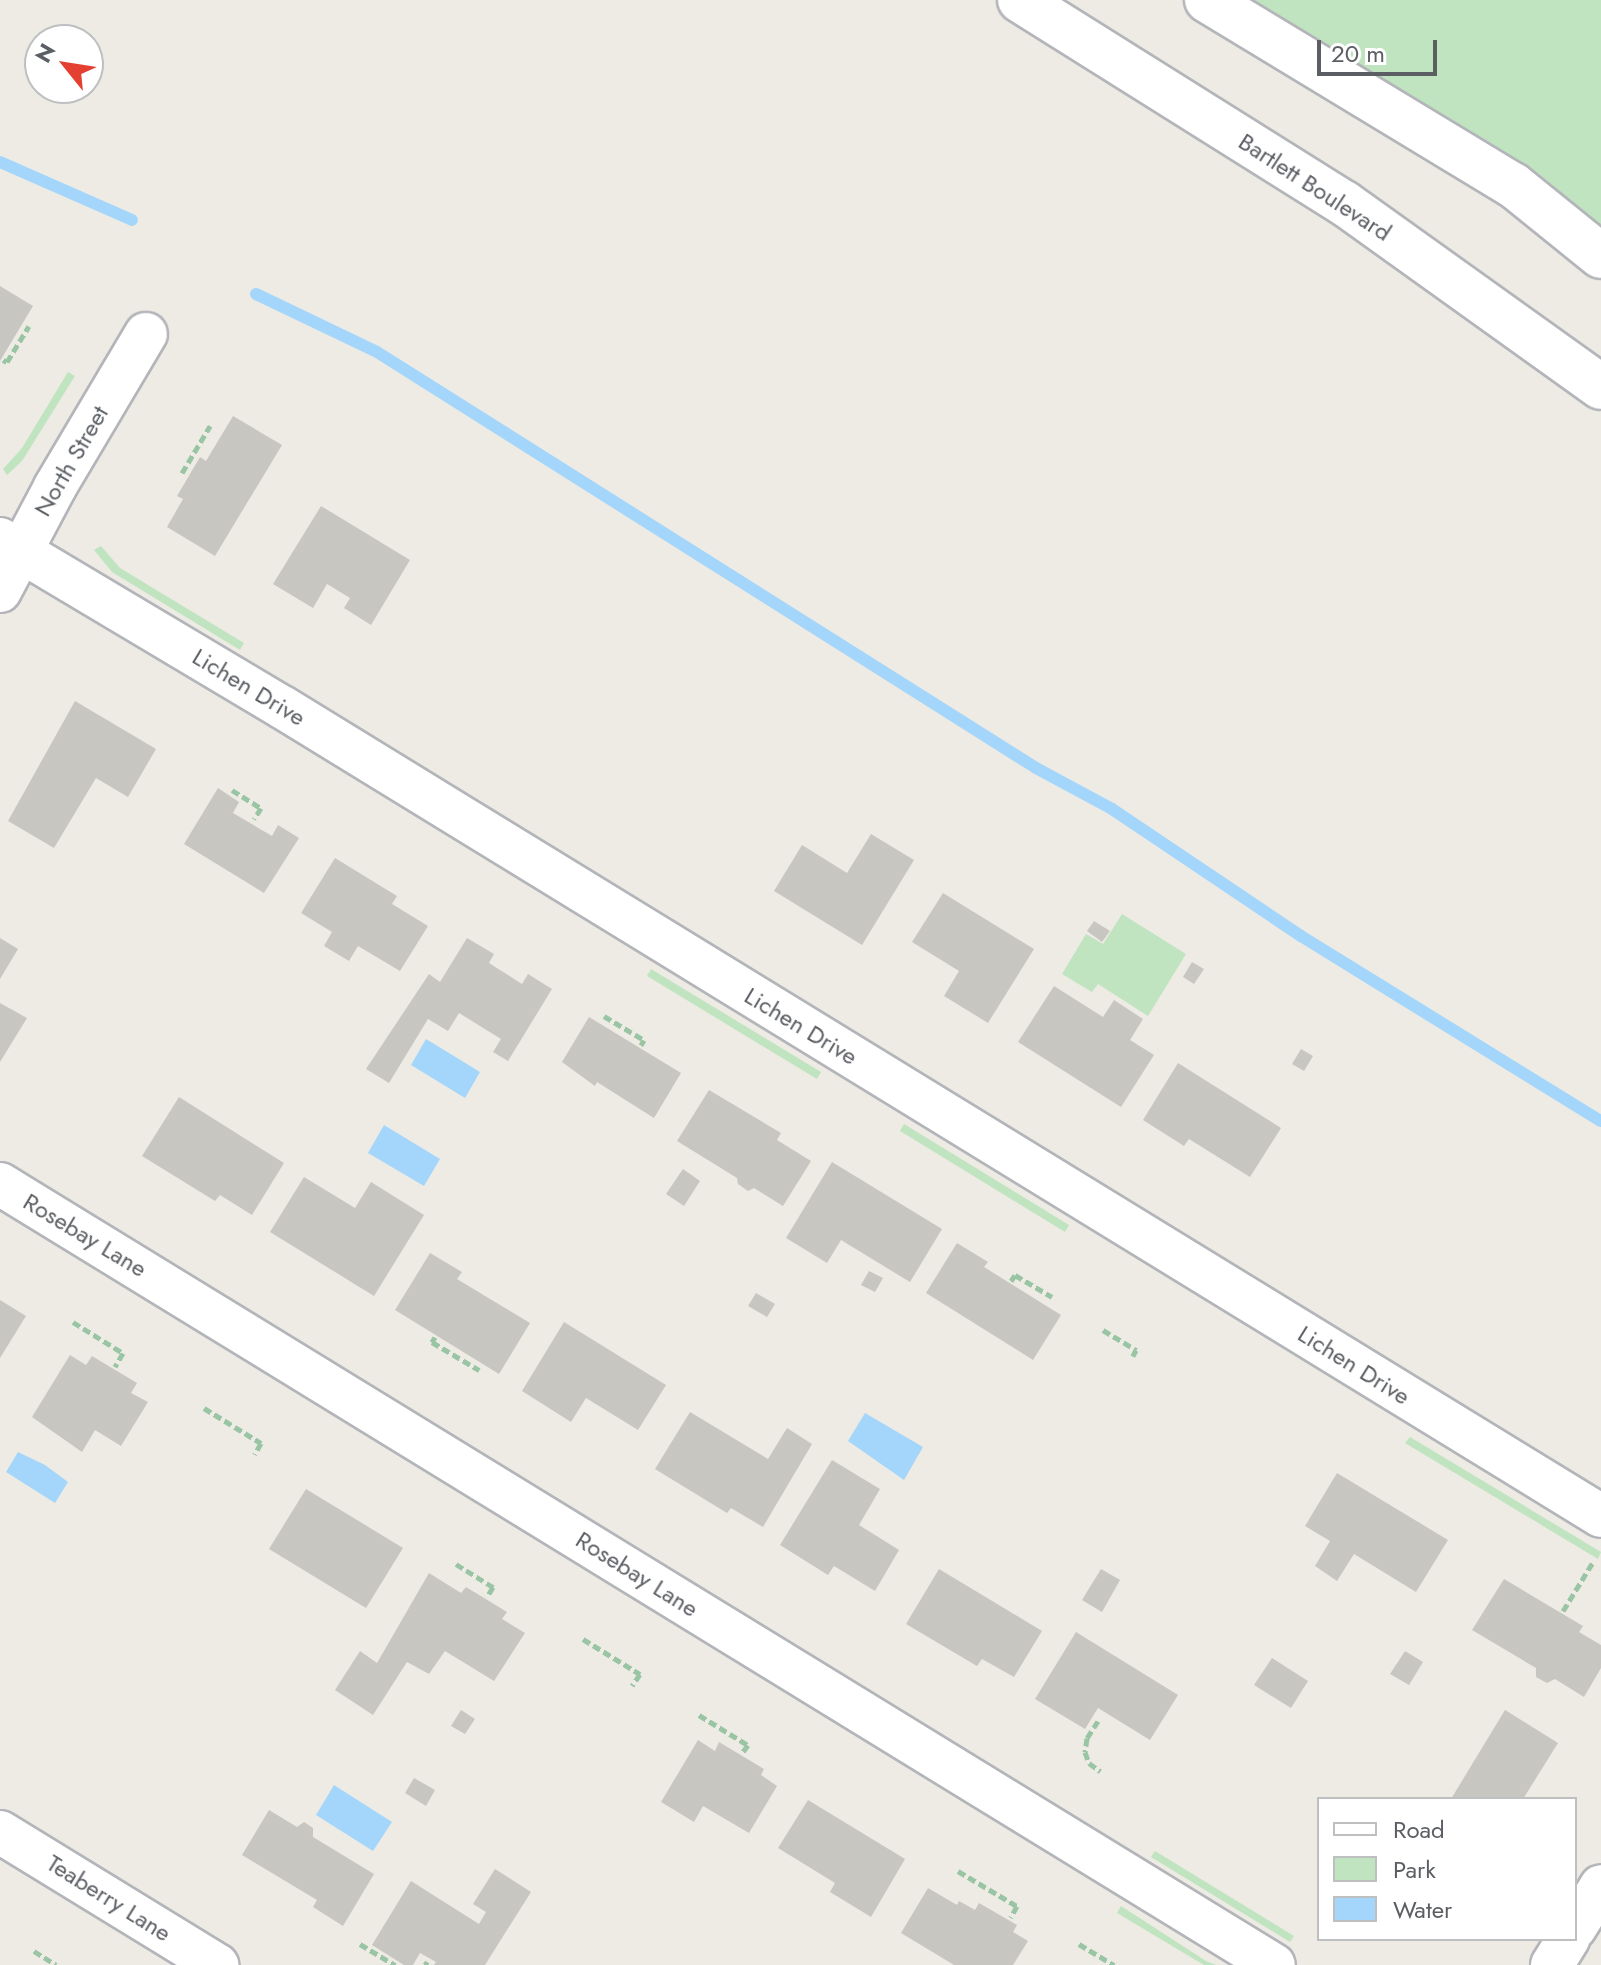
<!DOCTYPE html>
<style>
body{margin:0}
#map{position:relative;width:1601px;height:1965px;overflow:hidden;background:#edebe3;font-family:Jost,sans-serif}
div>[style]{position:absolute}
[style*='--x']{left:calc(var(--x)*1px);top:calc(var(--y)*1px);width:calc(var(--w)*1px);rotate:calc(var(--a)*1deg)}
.green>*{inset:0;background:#c0e4c0}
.water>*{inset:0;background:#a4d6fc}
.stream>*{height:12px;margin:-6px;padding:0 6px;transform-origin:6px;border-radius:6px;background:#a4d6fc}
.building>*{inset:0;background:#c8c6c0}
.path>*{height:5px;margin-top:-2.5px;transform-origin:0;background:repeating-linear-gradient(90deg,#99c5a5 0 8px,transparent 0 12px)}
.roads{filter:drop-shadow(2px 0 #b3b5ba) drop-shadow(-2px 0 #b3b5ba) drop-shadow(0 2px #b3b5ba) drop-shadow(0 -2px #b3b5ba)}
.minor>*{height:42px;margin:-21px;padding:0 21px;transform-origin:21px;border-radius:21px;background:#fff}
.secondary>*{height:44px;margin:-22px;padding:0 22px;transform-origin:22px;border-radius:22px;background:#fff}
span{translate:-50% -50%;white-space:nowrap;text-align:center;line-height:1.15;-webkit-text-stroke:6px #fff;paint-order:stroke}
.street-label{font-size:24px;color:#5b5e63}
.legend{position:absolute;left:1317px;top:1797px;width:260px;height:144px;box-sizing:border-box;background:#fff;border:2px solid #bdbfc1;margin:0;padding:10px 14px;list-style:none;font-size:24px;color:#5b5e63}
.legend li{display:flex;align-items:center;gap:16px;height:40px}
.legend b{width:40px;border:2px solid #bdbfc1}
.north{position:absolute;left:24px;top:24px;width:80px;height:80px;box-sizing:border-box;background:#fff;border:2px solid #bdbfc1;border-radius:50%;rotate:300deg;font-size:22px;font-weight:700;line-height:32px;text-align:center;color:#5b5e63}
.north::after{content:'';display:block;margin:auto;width:28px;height:36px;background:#e44032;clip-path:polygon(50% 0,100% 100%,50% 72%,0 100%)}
.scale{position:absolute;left:1317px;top:40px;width:120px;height:36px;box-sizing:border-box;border:4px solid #5b5e63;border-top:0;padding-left:10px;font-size:24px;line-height:28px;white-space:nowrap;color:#5b5e63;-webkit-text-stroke:6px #fff;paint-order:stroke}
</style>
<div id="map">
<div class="green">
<div style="clip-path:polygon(1208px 0,1601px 0,1601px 256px)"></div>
<div style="clip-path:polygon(68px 372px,75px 376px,22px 461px,7px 475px,3px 469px,22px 448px)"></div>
<div style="clip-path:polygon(101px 546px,120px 568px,244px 643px,240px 650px,112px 572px,94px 550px)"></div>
<div style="clip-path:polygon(1122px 914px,1186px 954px,1148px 1016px,1098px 984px,1092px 992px,1062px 974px,1086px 934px,1103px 944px)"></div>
<div style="clip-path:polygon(651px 969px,821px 1072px,817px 1079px,647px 976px)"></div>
<div style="clip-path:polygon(904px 1124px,1069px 1225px,1065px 1232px,900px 1131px)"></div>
<div style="clip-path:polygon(1410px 1437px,1601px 1552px,1598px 1559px,1405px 1443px)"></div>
<div style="clip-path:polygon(1155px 1851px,1294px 1936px,1290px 1942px,1151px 1857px)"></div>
<div style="clip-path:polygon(1121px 1906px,1206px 1961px,1216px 1965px,1204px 1965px,1117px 1913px)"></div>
</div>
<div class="water">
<div style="clip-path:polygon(426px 1039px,480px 1072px,465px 1098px,411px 1065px)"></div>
<div style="clip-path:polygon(384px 1125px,440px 1159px,424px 1186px,368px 1153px)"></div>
<div style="clip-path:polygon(865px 1413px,923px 1447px,904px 1480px,848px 1441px)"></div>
<div style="clip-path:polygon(18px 1452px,45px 1465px,68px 1482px,55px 1503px,6px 1472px)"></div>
<div style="clip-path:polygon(334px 1785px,392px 1822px,373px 1851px,316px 1815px)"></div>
</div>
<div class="stream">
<div style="--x:0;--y:162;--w:144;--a:23.7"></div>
<div style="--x:256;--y:294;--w:134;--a:25.6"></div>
<div style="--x:377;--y:352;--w:779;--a:32.26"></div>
<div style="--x:1036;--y:768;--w:86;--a:28.3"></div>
<div style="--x:1112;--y:809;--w:228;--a:33.9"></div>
<div style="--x:1301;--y:936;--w:352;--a:31.7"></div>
</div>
<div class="building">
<div style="clip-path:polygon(0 286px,33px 306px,0 361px)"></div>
<div style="clip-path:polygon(233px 416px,282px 445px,215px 556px,167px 527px,183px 499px,177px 496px,200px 457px,206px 461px)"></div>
<div style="clip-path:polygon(321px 506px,410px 560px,371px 625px,344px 608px,350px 598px,327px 584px,313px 608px,273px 584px)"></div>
<div style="clip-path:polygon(75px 701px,156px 749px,128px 797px,96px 778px,54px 848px,8px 821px)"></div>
<div style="clip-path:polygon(218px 788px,239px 802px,233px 813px,272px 836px,278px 825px,299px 838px,264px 893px,184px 844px)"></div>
<div style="clip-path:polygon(871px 834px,914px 860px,862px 945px,774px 891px,802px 845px,847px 873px)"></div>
<div style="clip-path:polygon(335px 858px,397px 896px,392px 904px,428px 926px,400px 971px,358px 946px,349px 961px,324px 946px,332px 932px,301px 913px)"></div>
<div style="clip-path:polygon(943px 893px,1034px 949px,988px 1023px,944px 996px,959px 971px,912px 942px)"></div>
<div style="clip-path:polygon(1094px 921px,1110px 931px,1102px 942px,1087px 931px)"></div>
<div style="clip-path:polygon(0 938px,18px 949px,0 979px)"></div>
<div style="clip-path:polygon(467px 938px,494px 954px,489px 963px,522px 984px,528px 974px,552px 989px,508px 1061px,493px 1052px,501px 1039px,459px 1013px,448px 1031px,428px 1019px,389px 1083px,366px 1069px,429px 974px,440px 982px)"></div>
<div style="clip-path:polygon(1192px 962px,1204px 969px,1194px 984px,1183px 977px)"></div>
<div style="clip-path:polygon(1054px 986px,1103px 1017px,1114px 1000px,1143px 1019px,1130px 1040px,1154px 1055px,1121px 1107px,1018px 1042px)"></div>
<div style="clip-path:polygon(0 1003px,27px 1018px,0 1062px)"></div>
<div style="clip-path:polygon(589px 1017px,681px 1073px,654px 1118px,597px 1082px,595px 1086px,562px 1062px)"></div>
<div style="clip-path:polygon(1301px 1049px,1313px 1056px,1304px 1071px,1292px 1064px)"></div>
<div style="clip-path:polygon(1178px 1063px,1281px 1128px,1250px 1177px,1189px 1139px,1184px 1146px,1143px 1120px)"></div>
<div style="clip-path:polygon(709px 1090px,781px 1133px,777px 1140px,811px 1161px,783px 1206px,754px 1188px,748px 1191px,738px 1184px,737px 1178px,677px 1141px)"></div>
<div style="clip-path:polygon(179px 1097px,284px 1163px,252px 1215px,220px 1195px,215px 1201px,142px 1156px)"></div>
<div style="clip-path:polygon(832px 1162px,942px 1229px,910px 1282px,841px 1240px,827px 1263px,786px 1238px)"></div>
<div style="clip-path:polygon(683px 1169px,700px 1181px,684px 1206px,666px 1194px)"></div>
<div style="clip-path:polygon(304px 1177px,355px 1208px,371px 1182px,424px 1215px,374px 1296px,270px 1232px)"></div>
<div style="clip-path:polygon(957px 1243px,988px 1262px,984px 1267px,1061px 1315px,1033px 1360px,926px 1293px)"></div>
<div style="clip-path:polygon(430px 1253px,462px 1272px,457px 1279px,530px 1323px,499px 1374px,395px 1310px)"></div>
<div style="clip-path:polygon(869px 1271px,883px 1278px,875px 1292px,861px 1285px)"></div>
<div style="clip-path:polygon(756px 1293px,775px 1304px,767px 1317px,748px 1306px)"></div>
<div style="clip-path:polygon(0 1300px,26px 1316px,0 1358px)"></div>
<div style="clip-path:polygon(564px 1322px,666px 1385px,638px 1430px,586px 1398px,571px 1422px,522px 1391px)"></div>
<div style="clip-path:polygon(70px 1355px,86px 1365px,92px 1356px,137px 1383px,131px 1393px,148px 1402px,121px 1446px,95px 1430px,82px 1452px,32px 1417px)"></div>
<div style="clip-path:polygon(690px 1412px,768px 1459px,787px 1428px,812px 1444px,763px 1527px,731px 1508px,727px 1513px,655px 1469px)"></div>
<div style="clip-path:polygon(832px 1460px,880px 1489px,859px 1525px,899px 1550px,875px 1591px,834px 1566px,828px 1575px,780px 1545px)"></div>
<div style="clip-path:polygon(1337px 1473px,1448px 1540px,1416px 1592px,1354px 1554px,1337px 1581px,1315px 1566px,1330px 1541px,1305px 1526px)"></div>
<div style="clip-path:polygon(306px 1489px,403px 1548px,366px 1608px,269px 1549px)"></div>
<div style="clip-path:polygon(939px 1569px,1042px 1631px,1014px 1677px,982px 1659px,977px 1666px,906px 1624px)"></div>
<div style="clip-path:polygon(1101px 1569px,1120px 1580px,1102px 1612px,1082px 1600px)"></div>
<div style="clip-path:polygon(429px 1573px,461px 1593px,466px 1587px,507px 1612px,502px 1619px,525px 1633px,494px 1681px,445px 1651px,429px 1674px,407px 1662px,373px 1715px,335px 1690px,360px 1651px,377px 1663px)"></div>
<div style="clip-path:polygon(1504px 1579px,1583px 1626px,1579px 1632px,1601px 1645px,1601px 1668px,1584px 1697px,1555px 1679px,1547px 1683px,1536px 1677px,1536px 1668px,1472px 1630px)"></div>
<div style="clip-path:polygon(1076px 1632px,1178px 1695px,1150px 1740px,1098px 1708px,1085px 1729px,1035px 1699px)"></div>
<div style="clip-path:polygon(1405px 1651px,1423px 1662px,1409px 1685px,1390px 1674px)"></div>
<div style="clip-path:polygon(1272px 1658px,1308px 1681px,1291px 1708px,1254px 1685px)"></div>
<div style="clip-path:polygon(461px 1710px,475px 1719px,465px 1734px,451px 1726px)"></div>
<div style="clip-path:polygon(1505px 1710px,1558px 1743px,1523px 1799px,1451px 1799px)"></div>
<div style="clip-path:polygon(698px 1740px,715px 1751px,719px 1742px,764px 1769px,761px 1775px,777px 1786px,749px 1833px,703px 1806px,694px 1822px,661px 1802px)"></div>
<div style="clip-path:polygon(414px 1778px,435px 1790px,426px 1806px,405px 1793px)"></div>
<div style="clip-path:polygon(808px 1800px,905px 1859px,871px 1917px,830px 1892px,835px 1883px,778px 1848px)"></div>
<div style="clip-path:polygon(269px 1810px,297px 1827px,304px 1822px,313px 1828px,313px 1837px,374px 1874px,343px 1926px,313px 1907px,317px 1900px,242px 1855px)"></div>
<div style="clip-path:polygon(495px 1869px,531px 1892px,485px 1965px,434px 1965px,436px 1962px,420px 1953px,413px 1965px,404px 1965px,372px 1945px,411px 1881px,479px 1924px,486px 1912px,473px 1904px)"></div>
<div style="clip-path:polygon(928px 1888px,957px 1905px,959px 1901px,975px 1910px,979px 1903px,1017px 1925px,1013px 1932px,1028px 1941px,1013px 1965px,954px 1965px,901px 1933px)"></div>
</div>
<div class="path">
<div style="--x:3;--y:360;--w:4;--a:27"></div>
<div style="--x:7;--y:362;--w:42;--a:-58.6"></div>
<div style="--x:182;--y:473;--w:55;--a:-59.2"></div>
<div style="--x:232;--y:790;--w:34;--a:32"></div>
<div style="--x:261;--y:808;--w:13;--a:122"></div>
<div style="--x:604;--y:1016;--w:47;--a:31"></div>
<div style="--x:644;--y:1040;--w:6;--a:121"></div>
<div style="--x:1011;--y:1281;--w:7;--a:-56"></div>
<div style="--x:1015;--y:1275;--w:43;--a:30.7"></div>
<div style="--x:73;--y:1322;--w:59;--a:31.8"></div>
<div style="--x:123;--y:1353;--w:16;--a:120"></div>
<div style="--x:1103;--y:1330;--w:39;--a:31"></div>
<div style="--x:1136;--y:1350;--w:7;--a:117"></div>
<div style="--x:435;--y:1337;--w:6;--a:121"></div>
<div style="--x:432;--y:1342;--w:55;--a:30.8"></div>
<div style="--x:204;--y:1408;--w:67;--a:31.6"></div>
<div style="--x:261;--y:1443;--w:13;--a:119"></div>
<div style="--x:456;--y:1564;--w:44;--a:31.9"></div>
<div style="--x:493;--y:1587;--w:12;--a:121"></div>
<div style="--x:1563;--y:1611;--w:57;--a:-58.5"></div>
<div style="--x:583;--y:1639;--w:67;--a:31.6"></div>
<div style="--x:640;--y:1674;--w:14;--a:124"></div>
<div style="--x:699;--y:1715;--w:57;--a:31.5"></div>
<div style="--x:748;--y:1745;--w:10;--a:127"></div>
<div style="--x:1098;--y:1721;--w:20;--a:123"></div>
<div style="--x:1087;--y:1738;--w:14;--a:98"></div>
<div style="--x:1085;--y:1752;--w:12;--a:70"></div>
<div style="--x:1089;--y:1763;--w:14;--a:36"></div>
<div style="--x:958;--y:1871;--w:69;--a:30.7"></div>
<div style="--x:1017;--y:1906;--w:13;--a:119"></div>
<div style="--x:360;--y:1944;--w:41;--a:31"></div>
<div style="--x:1079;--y:1944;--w:41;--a:31"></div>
<div style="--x:34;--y:1951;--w:26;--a:32"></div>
<div style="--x:425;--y:1965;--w:4;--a:-56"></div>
</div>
<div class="roads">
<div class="minor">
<div style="--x:0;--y:539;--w:328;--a:30.8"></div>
<div style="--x:282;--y:707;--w:1547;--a:31.52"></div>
<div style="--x:0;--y:591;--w:118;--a:-62.1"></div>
<div style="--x:55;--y:487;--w:178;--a:-59.3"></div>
<div style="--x:0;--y:1184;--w:1494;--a:31.51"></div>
<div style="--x:0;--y:1832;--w:255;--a:31.5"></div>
<div style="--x:1575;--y:1928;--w:49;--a:-58.2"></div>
<div style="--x:1552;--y:1965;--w:31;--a:-58"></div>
</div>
<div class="secondary">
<div style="--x:1020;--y:0;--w:382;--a:32.1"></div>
<div style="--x:1344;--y:203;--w:316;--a:35.6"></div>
<div style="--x:1207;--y:0;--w:358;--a:31.2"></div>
<div style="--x:1513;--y:185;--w:113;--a:38.9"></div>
</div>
</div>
<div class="street-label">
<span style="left:1315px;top:187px;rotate:33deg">Bartlett Boulevard</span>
<span style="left:71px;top:461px;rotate:-60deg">North Street</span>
<span style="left:249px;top:687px;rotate:31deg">Lichen Drive</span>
<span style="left:801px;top:1026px;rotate:31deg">Lichen Drive</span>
<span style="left:85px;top:1235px;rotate:31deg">Rosebay Lane</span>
<span style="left:1354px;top:1365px;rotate:32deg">Lichen Drive</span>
<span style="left:637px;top:1574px;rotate:32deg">Rosebay Lane</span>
<span style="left:109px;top:1898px;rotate:32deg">Teaberry Lane</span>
</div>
<ul class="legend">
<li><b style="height:10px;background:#fff"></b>Road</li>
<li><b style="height:22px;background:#c0e4c0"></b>Park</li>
<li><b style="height:22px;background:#a4d6fc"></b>Water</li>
</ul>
<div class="north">N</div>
<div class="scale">20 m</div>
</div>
